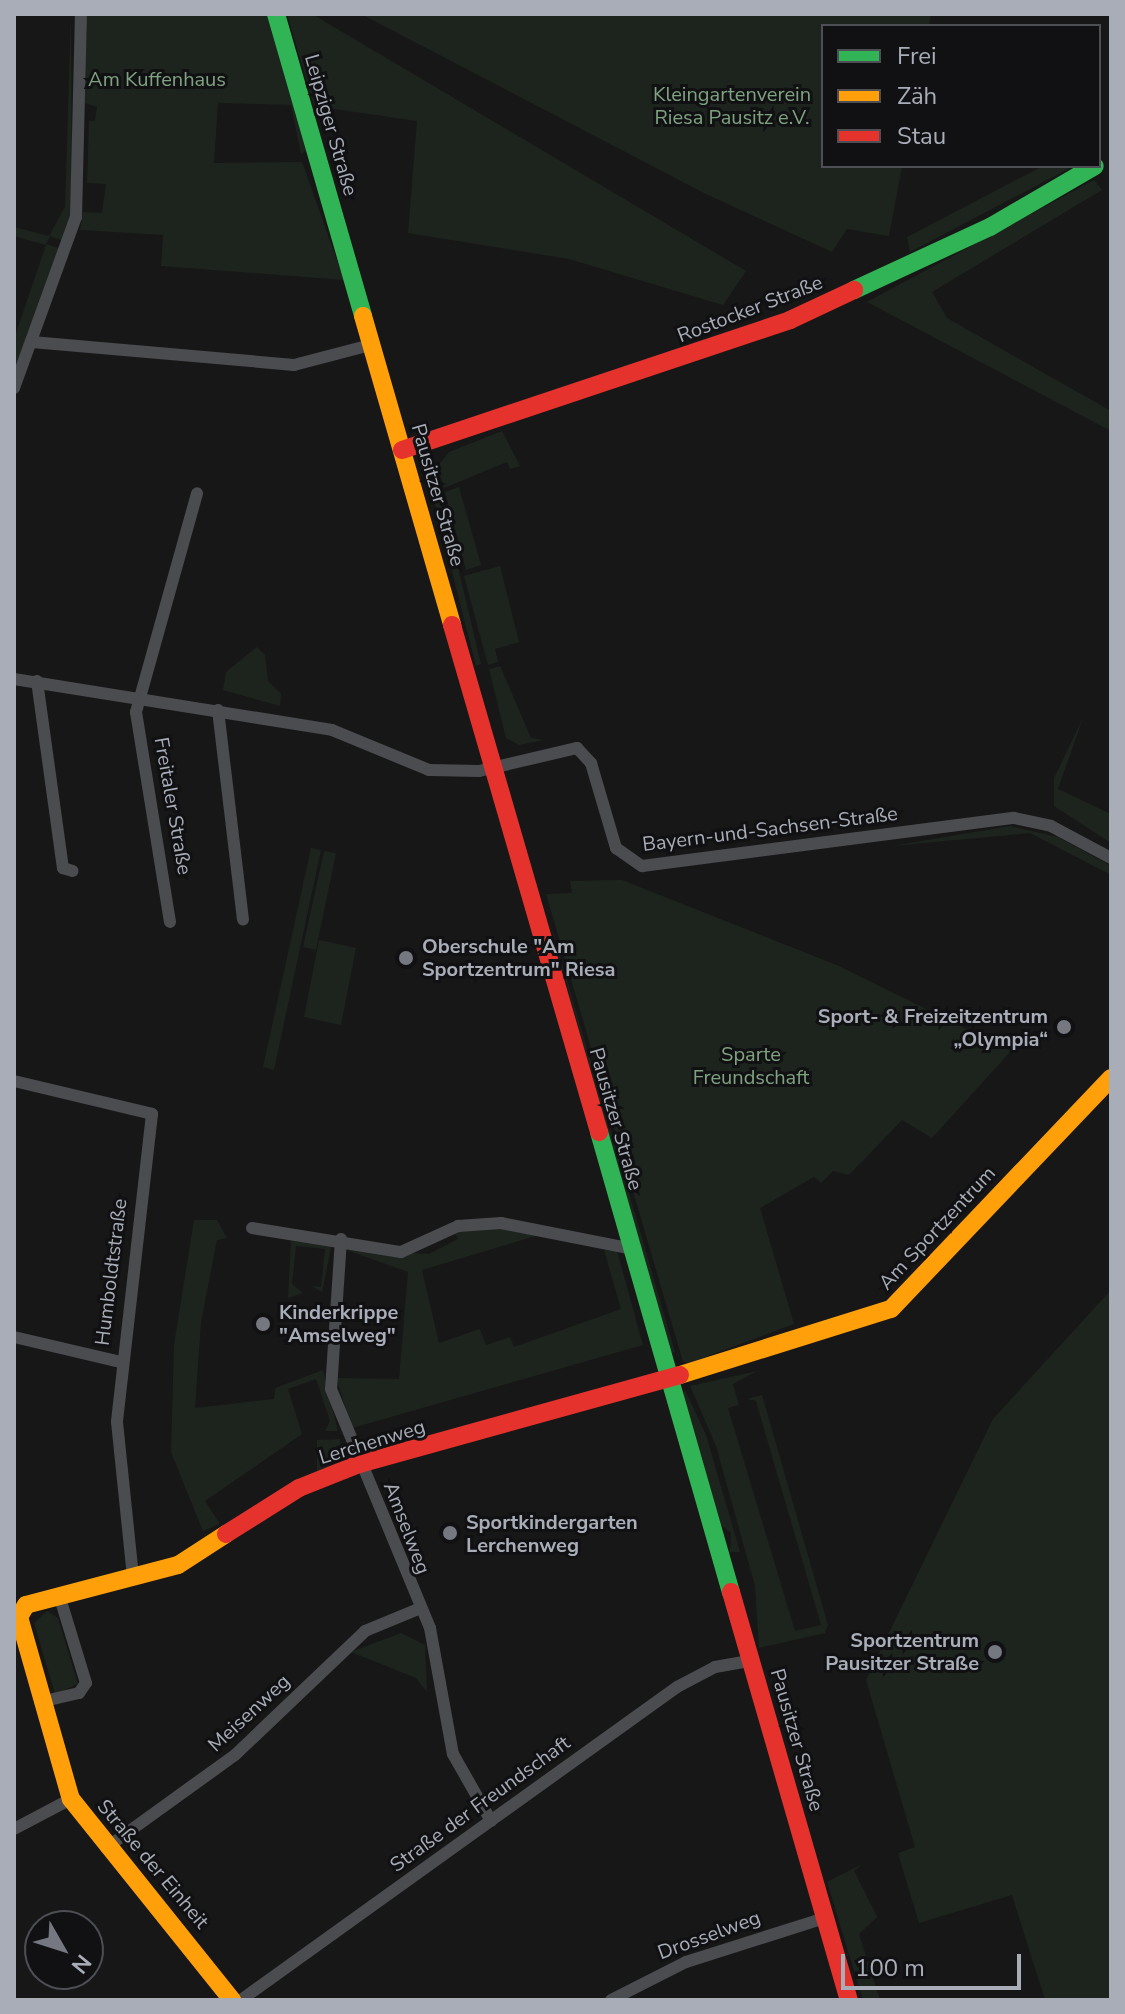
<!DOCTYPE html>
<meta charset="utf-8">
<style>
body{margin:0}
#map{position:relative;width:1125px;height:2014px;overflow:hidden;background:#171717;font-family:"Nunito Sans",sans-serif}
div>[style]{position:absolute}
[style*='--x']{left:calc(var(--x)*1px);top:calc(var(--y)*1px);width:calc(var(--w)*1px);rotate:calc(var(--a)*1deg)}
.green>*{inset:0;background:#1d241e}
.street>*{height:12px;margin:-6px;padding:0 6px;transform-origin:6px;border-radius:6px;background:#4b4c50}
.fast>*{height:18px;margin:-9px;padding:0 9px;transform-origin:9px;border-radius:9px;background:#30b455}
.slow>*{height:18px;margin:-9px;padding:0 9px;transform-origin:9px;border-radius:9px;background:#ff9f0a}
.jam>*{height:18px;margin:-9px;padding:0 9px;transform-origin:9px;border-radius:9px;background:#e5322d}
.dots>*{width:22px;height:22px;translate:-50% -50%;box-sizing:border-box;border:4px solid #111113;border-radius:50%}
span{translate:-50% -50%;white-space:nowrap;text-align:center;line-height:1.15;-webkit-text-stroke:6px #111113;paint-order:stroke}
.park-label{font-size:20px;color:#7fa381}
.street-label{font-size:20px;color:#a8adb8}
.poi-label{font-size:20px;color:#a8adb8;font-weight:700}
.left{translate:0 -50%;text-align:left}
.right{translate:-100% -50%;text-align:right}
.frame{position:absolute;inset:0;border:16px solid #a8adb8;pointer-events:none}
.legend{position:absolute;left:821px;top:24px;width:280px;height:144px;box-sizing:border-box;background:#111113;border:2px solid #4d4f55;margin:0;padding:10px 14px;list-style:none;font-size:24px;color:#a8adb8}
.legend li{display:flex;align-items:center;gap:16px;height:40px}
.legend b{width:40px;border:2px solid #4d4f55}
.north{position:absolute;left:24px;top:1910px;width:80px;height:80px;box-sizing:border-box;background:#111113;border:2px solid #4d4f55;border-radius:50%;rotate:129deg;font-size:22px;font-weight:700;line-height:32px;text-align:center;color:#a8adb8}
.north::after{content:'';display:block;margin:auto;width:28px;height:36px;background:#757880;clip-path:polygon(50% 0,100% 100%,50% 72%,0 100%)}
.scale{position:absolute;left:841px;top:1954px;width:180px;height:36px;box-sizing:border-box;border:4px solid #a8adb8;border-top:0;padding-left:10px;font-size:24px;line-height:28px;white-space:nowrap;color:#a8adb8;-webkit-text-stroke:6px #111113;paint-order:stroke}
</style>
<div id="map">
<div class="green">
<div style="clip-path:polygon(71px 14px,72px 213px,63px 241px,50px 236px,46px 244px,62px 249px,14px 373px,14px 339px,46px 245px,14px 236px,14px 227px,49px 236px,65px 207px)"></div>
<div style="clip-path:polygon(86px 14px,268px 14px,307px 150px,301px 154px,291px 105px,218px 103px,214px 163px,302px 162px,344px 280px,161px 266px,163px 235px,80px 230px,83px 212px,102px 213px,106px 184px,87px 183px,89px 121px,95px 121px,97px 107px,85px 103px)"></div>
<div style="clip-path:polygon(287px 14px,312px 14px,746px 271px,723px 305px,569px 259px,408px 233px,417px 121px,314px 106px)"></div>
<div style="clip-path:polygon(361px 14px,931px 14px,929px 26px,823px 26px,823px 166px,902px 166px,889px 236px,847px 229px,832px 252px,704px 193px)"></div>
<div style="clip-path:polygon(1043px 166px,1074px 166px,910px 252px,907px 237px)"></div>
<div style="clip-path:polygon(1094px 180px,1102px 190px,932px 292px,947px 318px,1111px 411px,1111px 431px,867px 302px)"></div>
<div style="clip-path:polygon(502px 431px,520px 466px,510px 469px,507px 462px,444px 488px,438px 466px,449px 452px)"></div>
<div style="clip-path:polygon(436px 474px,481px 664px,476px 666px,433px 497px)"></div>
<div style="clip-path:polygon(459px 487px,481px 565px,466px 570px,445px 492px)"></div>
<div style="clip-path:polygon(500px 566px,519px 642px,495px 649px,498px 662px,488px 665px,464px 576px)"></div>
<div style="clip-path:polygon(257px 647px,265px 655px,268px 681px,281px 694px,280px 706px,223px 690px,226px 672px)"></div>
<div style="clip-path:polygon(500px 666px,531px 738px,544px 740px,519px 745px,506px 738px,489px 669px)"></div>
<div style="clip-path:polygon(1083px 718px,1058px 789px,1111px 814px,1111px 843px,1054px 806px,1054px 778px)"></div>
<div style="clip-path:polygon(1010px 826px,1058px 837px,1111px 866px,1111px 875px,1030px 833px,892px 846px)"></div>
<div style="clip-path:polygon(311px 848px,321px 850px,274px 1070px,263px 1067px)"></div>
<div style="clip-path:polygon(324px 851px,336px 853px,316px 950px,303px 947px)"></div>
<div style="clip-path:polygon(622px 880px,839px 966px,1011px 1051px,932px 1138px,902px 1120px,849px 1175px,833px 1171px,821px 1183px,814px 1177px,760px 1208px,794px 1324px,689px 1363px,683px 1362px,546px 894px,572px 893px,570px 881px)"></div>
<div style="clip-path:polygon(543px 898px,625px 1179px,675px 1352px,669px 1354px)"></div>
<div style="clip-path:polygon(319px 940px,356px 948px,341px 1025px,304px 1017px)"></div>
<div style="clip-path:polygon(194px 1220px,217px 1220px,227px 1238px,217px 1240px,201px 1322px,195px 1408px,274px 1399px,275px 1388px,323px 1370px,338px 1431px,325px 1431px,330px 1421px,316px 1379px,288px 1389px,302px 1434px,205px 1501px,220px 1524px,203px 1531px,171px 1452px,174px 1345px)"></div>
<div style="clip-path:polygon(504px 1227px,539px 1235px,422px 1270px,439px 1343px,480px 1329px,486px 1345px,510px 1337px,514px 1347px,621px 1309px,604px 1250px,617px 1251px,643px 1345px,352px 1428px,336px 1378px,399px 1379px,408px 1272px,344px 1249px,429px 1254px,458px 1239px,454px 1231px)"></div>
<div style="clip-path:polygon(291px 1241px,332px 1243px,322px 1292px,312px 1286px,321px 1287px,325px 1249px,296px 1246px,292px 1284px,303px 1293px,288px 1298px)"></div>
<div style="clip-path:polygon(1111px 1290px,1111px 2000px,1045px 2000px,1012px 1895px,919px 1923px,898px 1853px,915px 1847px,866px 1680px,993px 1419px)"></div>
<div style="clip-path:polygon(757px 1371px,733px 1384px,739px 1405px,728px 1408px,795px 1631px,821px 1625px,756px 1401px,747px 1399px,762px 1395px,828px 1625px,825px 1633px,759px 1648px,755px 1586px,716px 1446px,690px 1386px)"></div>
<div style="clip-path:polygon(685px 1390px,706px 1435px,740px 1552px,730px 1552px,731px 1533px,721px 1525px,681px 1399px)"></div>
<div style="clip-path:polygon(340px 1439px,342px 1460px,317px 1471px,317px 1440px)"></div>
<div style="clip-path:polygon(47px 1611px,58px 1618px,78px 1684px,55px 1694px,34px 1623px)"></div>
<div style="clip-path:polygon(401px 1633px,425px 1645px,427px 1692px,416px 1678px,351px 1652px)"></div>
<div style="clip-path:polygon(862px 1864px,854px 1871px,877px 1917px,859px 1934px,880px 2000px,863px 2000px,827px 1882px)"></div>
</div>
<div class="street">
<div style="--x:32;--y:342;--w:263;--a:5"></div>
<div style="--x:294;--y:365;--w:79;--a:-14.7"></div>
<div style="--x:14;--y:388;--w:182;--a:-70.1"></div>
<div style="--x:76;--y:217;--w:203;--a:-88.6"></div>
<div style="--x:14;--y:679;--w:322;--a:9.1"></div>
<div style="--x:332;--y:730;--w:105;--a:22.4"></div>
<div style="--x:429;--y:770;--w:50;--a:1.1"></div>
<div style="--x:479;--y:771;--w:101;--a:-13.2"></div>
<div style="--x:577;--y:748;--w:21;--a:47"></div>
<div style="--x:591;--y:763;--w:89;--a:73.6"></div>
<div style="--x:616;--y:848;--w:32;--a:35"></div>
<div style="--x:642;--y:866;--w:375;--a:-7.4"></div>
<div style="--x:1014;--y:818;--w:38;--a:12"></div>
<div style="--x:1051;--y:826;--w:68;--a:28.1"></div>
<div style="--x:37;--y:681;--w:189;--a:82.1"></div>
<div style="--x:63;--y:868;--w:10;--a:17"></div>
<div style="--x:218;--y:710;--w:211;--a:83.2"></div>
<div style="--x:170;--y:922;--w:213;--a:-99.2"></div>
<div style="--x:136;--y:712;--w:227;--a:-74.4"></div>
<div style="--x:14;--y:1081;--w:142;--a:13.4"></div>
<div style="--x:152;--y:1114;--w:310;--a:96.5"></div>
<div style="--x:117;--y:1422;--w:156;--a:84.1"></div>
<div style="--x:252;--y:1228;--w:151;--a:9.2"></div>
<div style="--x:401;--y:1252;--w:63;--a:-24.5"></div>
<div style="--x:458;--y:1226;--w:43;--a:-4"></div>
<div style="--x:501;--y:1223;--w:130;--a:11.1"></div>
<div style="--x:341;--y:1239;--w:150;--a:93.8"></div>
<div style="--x:331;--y:1389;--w:259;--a:67.5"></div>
<div style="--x:430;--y:1628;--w:128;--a:79.7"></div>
<div style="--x:453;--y:1754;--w:77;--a:60.4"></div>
<div style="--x:14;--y:1337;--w:110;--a:13.2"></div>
<div style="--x:40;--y:1702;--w:40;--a:-13"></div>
<div style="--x:79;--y:1693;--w:12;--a:-55"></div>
<div style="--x:86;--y:1683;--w:89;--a:-107"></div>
<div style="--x:14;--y:1829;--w:64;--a:-27.8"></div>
<div style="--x:106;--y:1848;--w:159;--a:-35.8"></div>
<div style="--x:235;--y:1755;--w:180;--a:-43.6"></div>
<div style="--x:365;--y:1631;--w:57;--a:-22.5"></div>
<div style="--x:241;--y:2000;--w:537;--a:-35.67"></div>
<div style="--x:677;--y:1687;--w:43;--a:-27.8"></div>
<div style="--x:715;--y:1667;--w:36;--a:-10"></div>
<div style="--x:611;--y:2000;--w:84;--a:-26.9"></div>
<div style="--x:686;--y:1962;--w:146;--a:-17.6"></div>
</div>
<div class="fast">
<div style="--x:276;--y:14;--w:314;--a:73.9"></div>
<div style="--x:854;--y:290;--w:150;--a:-24.9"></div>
<div style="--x:990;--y:227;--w:121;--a:-30.2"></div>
<div style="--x:599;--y:1132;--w:479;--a:74"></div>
</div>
<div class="slow">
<div style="--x:363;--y:316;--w:322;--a:73.9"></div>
<div style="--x:680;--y:1375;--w:221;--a:-17.4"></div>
<div style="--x:891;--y:1309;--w:319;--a:-46.4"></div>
<div style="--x:226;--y:1534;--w:57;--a:147.1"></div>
<div style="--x:178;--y:1565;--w:157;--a:165.3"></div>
<div style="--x:26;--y:1605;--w:14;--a:120"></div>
<div style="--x:19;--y:1617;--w:189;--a:74.1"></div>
<div style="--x:71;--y:1799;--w:258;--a:51.3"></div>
</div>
<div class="jam">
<div style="--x:402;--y:450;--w:409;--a:-18.5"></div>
<div style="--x:790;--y:320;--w:71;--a:-25.1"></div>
<div style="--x:452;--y:625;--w:528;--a:73.83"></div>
<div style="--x:226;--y:1534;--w:86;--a:-32.2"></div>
<div style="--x:299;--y:1488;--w:65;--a:-21.8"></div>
<div style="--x:359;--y:1464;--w:333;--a:-15.5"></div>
<div style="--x:731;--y:1592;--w:425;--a:73.9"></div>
</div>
<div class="dots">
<div style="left:406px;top:958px;background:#757880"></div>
<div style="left:1064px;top:1027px;background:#757880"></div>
<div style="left:263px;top:1324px;background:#757880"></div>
<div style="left:450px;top:1533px;background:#757880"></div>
<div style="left:995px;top:1652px;background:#757880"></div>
</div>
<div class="park-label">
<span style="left:157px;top:79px">Am Kuffenhaus</span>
<span style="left:732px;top:106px">Kleingartenverein<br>Riesa Pausitz e.V.</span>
<span style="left:751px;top:1066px">Sparte<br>Freundschaft</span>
</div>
<div class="street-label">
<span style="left:331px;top:125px;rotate:74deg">Leipziger Straße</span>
<span style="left:750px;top:309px;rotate:-21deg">Rostocker Straße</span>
<span style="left:438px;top:495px;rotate:74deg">Pausitzer Straße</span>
<span style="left:173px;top:806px;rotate:80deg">Freitaler Straße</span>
<span style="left:770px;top:829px;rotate:-7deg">Bayern-und-Sachsen-Straße</span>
<span style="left:616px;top:1119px;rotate:74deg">Pausitzer Straße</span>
<span style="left:937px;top:1228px;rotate:-47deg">Am Sportzentrum</span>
<span style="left:111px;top:1272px;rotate:-83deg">Humboldtstraße</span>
<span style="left:372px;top:1442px;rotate:-17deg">Lerchenweg</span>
<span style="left:407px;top:1528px;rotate:69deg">Amselweg</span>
<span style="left:249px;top:1713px;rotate:-43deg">Meisenweg</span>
<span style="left:797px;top:1740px;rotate:74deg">Pausitzer Straße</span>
<span style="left:480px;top:1804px;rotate:-36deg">Straße der Freundschaft</span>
<span style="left:153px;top:1864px;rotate:50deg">Straße der Einheit</span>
<span style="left:709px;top:1935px;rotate:-20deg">Drosselweg</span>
</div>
<div class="poi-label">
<span class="left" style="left:422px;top:958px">Oberschule "Am<br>Sportzentrum" Riesa</span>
<span class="right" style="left:1048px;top:1028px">Sport- &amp; Freizeitzentrum<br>„Olympia“</span>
<span class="left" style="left:279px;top:1324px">Kinderkrippe<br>"Amselweg"</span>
<span class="left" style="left:466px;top:1534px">Sportkindergarten<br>Lerchenweg</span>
<span class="right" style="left:979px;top:1652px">Sportzentrum<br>Pausitzer Straße</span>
</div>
<div class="frame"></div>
<ul class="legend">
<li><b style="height:10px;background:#30b455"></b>Frei</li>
<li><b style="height:10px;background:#ff9f0a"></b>Zäh</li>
<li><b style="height:10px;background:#e5322d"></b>Stau</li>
</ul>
<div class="north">N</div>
<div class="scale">100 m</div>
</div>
